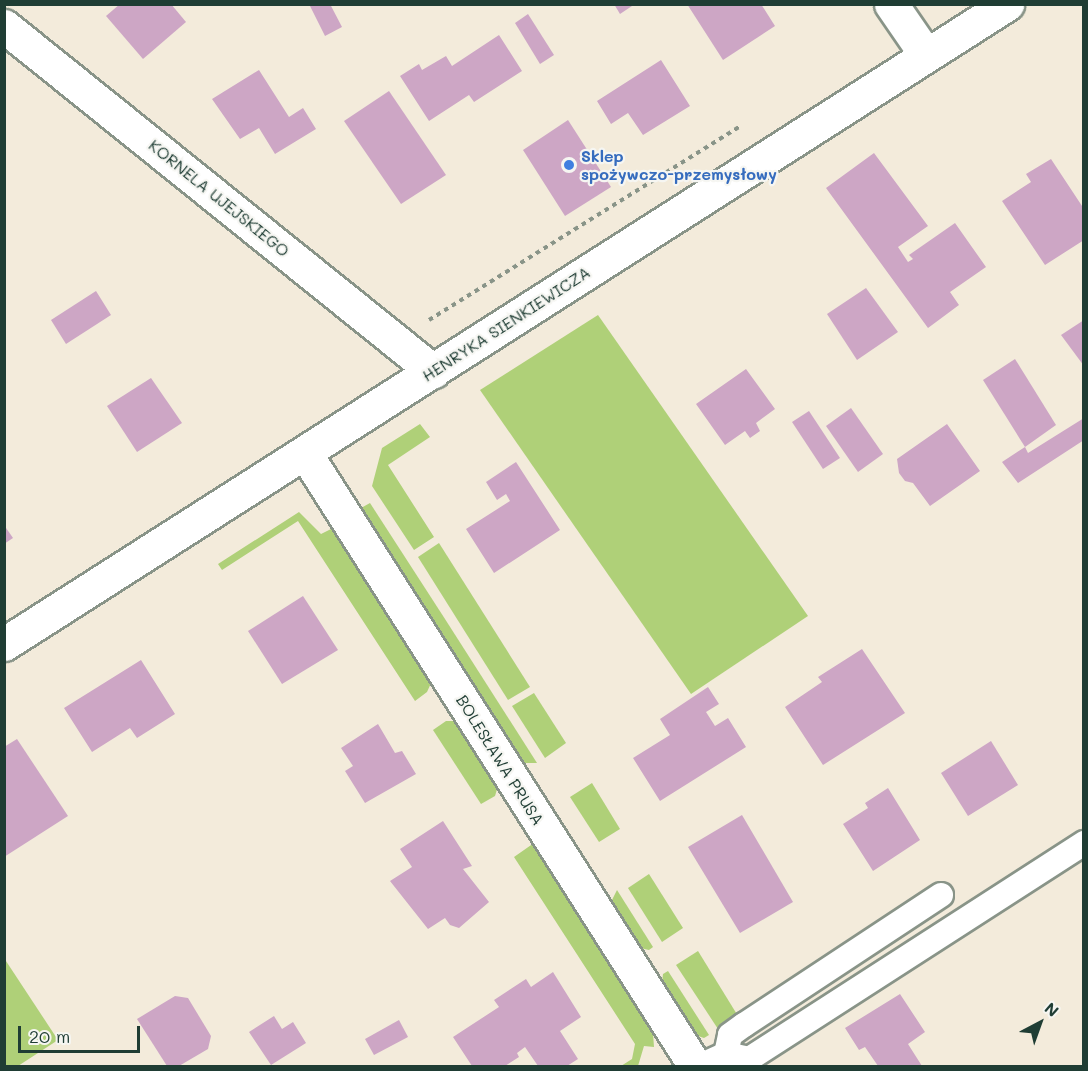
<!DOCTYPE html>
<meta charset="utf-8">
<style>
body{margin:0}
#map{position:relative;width:1088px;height:1071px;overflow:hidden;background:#f3ebdb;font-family:Mali,sans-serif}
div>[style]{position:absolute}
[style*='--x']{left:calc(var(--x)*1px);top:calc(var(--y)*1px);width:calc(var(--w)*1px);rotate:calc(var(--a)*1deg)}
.green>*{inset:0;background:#afd078}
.building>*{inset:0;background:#cda6c5}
.path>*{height:4px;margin-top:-2px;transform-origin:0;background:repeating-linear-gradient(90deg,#899488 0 4.5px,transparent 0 9px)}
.roads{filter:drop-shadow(2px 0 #899488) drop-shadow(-2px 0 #899488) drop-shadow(0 2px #899488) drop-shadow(0 -2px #899488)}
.service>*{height:24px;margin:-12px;padding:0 12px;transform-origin:12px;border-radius:12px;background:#fff}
.minor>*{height:33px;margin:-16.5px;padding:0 16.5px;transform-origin:16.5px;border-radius:16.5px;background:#fff}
.tertiary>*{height:33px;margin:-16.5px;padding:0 16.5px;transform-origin:16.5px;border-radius:16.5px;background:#fff}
.dots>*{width:16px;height:16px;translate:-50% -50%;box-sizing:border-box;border:3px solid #f6f6f2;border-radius:50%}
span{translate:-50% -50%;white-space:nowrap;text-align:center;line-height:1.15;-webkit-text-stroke:4.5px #f6f6f2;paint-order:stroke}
.shop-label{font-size:16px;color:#366cbe;font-weight:700}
.left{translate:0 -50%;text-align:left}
.street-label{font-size:16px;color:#1f3d34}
.frame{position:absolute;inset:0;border:6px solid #1f3d34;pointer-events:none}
.north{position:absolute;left:1010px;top:993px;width:60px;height:60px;-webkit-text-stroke:4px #f6f6f2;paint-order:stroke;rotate:41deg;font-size:16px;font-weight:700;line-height:24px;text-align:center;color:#1f3d34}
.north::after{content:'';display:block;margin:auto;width:21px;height:27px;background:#1f3d34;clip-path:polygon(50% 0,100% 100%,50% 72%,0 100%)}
.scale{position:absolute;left:18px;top:1026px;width:122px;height:27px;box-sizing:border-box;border:3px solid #1f3d34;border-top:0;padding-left:8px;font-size:18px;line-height:21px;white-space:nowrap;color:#1f3d34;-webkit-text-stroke:4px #f6f6f2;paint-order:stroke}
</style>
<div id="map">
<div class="green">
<div style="clip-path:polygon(598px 315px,808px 616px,691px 694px,480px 390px)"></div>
<div style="clip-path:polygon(420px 424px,430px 437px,388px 465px,434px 537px,414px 550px,372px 486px,382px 448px)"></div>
<div style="clip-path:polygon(370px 503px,445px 619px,537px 763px,523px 763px,361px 508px)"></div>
<div style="clip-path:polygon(299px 512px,321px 534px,333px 528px,432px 681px,427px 692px,415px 701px,298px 521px,222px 570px,218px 564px)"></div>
<div style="clip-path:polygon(439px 543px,530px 687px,508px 700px,418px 557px)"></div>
<div style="clip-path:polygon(534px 693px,566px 743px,545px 758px,512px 706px)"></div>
<div style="clip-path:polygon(446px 721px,457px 721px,498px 786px,495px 796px,481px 804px,433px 730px)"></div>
<div style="clip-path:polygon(592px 783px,620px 829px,599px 842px,570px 797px)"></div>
<div style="clip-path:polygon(534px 843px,653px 1033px,654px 1047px,644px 1046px,638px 1066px,621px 1066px,632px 1059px,635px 1044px,514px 857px)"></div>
<div style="clip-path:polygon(649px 874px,683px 928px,662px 942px,628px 888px)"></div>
<div style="clip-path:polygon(617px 890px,653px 947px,649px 950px,640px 948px,611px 902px)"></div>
<div style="clip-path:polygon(698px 951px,738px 1016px,718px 1029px,676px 965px)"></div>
<div style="clip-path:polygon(4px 958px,58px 1040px,18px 1066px,5px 1066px)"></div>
<div style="clip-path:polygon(668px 971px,709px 1035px,704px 1038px,695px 1035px,662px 983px,663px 974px)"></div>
</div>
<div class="building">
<div style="clip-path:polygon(120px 4px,171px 4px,186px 22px,143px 59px,106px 16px)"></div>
<div style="clip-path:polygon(309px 4px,330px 4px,342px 27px,325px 36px)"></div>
<div style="clip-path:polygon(614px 4px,635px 4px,620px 14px)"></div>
<div style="clip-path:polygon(687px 4px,761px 4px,775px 26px,723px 60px)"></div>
<div style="clip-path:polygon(528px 14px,554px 55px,540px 64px,515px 23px)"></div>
<div style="clip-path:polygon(499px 35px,522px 71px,474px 102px,469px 95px,429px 121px,400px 76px,419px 64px,422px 70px,446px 56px,452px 66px)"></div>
<div style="clip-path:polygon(661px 60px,690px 106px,643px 135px,628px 113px,611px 124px,597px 101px)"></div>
<div style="clip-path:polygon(259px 70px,289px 117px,303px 108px,316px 129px,275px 154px,259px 128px,240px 139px,212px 99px)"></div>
<div style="clip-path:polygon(389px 91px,446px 175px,401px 204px,344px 121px)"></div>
<div style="clip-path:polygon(568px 120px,611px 187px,565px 216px,523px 150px)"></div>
<div style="clip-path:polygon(874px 153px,928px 226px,898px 247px,908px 262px,913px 259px,909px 255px,955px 223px,986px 267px,950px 292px,959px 305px,928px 328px,826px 188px)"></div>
<div style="clip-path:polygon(1051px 159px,1084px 209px,1084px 240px,1045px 265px,1002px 201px,1031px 182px,1026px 174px)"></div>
<div style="clip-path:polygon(866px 288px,898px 332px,857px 360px,827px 314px)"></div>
<div style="clip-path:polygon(96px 291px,111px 315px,66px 344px,51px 320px)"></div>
<div style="clip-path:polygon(1084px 320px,1084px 366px,1061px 335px)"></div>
<div style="clip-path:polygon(1015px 359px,1056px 425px,1025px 447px,983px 380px)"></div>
<div style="clip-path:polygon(746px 369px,775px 409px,756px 423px,760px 431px,750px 438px,745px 431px,725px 445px,696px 404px)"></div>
<div style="clip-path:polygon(151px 378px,182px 423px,137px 452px,107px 406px)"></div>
<div style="clip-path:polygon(851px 408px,883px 454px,858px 472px,826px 426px)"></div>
<div style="clip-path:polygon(809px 411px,840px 458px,823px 469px,792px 422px)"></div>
<div style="clip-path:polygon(1084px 418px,1084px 440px,1018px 483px,1002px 462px,1025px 447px,1028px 453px)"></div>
<div style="clip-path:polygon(947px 424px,980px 471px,930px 506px,913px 483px,905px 481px,899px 473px,897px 459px)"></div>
<div style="clip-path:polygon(516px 462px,560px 530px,494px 573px,466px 529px,510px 501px,506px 494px,497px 500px,486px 482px)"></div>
<div style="clip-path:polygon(4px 525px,13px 538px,4px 544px)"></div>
<div style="clip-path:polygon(303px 596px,338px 650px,282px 684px,248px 631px)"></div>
<div style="clip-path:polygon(862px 649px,905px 713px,823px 765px,785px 707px,822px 682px,818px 677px)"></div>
<div style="clip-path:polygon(141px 660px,175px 714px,137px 738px,130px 728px,92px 752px,64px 708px)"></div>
<div style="clip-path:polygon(708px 687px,719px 704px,706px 712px,715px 726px,728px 718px,746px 747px,660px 801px,633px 758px,670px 735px,660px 719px)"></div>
<div style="clip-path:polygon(378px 724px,395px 753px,402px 751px,416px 774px,365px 803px,345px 771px,353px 766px,341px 748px)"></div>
<div style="clip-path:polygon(17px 739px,68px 816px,4px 857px,4px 747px)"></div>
<div style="clip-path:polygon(991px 741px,1018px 785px,968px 816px,941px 773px)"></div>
<div style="clip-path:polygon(888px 788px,920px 840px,873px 871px,843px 824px,868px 808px,865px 803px)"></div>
<div style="clip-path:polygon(742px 815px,793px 902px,740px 933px,688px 847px)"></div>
<div style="clip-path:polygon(443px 821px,472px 866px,463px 869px,489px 902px,459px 928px,450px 925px,445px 918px,428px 929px,390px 881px,412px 867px,400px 849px)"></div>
<div style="clip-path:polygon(553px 972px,581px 1017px,560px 1031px,578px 1059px,567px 1066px,538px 1066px,525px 1047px,517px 1053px,519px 1057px,505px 1066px,472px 1066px,453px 1037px,499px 1007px,494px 1000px,526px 979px,531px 987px)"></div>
<div style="clip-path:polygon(900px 994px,925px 1032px,908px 1044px,922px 1066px,878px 1066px,865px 1047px,859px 1050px,845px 1028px)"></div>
<div style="clip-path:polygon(175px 996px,188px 998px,211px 1036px,208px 1049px,179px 1066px,167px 1066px,137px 1019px)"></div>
<div style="clip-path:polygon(274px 1016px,282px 1029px,293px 1022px,306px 1043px,271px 1065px,249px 1032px)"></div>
<div style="clip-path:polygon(399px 1020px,408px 1037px,374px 1055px,365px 1039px)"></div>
</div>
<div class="path">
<div style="--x:429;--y:320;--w:367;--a:-31.9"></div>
</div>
<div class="roads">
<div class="service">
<div style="--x:726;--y:1054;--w:24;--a:12"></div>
<div style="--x:749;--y:1059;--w:399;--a:-32.8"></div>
<div style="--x:711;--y:1061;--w:17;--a:-25"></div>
<div style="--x:726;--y:1054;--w:19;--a:-78"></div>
<div style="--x:730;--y:1035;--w:17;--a:-36"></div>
<div style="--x:744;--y:1025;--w:236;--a:-33.4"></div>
</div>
<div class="minor">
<div style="--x:891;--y:4;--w:62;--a:55.5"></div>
<div style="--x:4;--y:26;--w:551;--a:38.81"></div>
<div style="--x:305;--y:453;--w:727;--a:57.53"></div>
</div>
<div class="tertiary">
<div style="--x:4;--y:644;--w:1190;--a:-32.54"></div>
</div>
</div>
<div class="dots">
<div style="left:569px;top:165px;background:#3f7fe0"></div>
</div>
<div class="shop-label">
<span class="left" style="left:581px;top:165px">Sklep<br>spożywczo-przemysłowy</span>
</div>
<div class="street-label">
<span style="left:219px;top:198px;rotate:39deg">KORNELA UJEJSKIEGO</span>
<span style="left:506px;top:324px;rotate:-33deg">HENRYKA SIENKIEWICZA</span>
<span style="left:500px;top:760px;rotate:58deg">BOLESŁAWA PRUSA</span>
</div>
<div class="frame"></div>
<div class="north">N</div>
<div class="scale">20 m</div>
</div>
